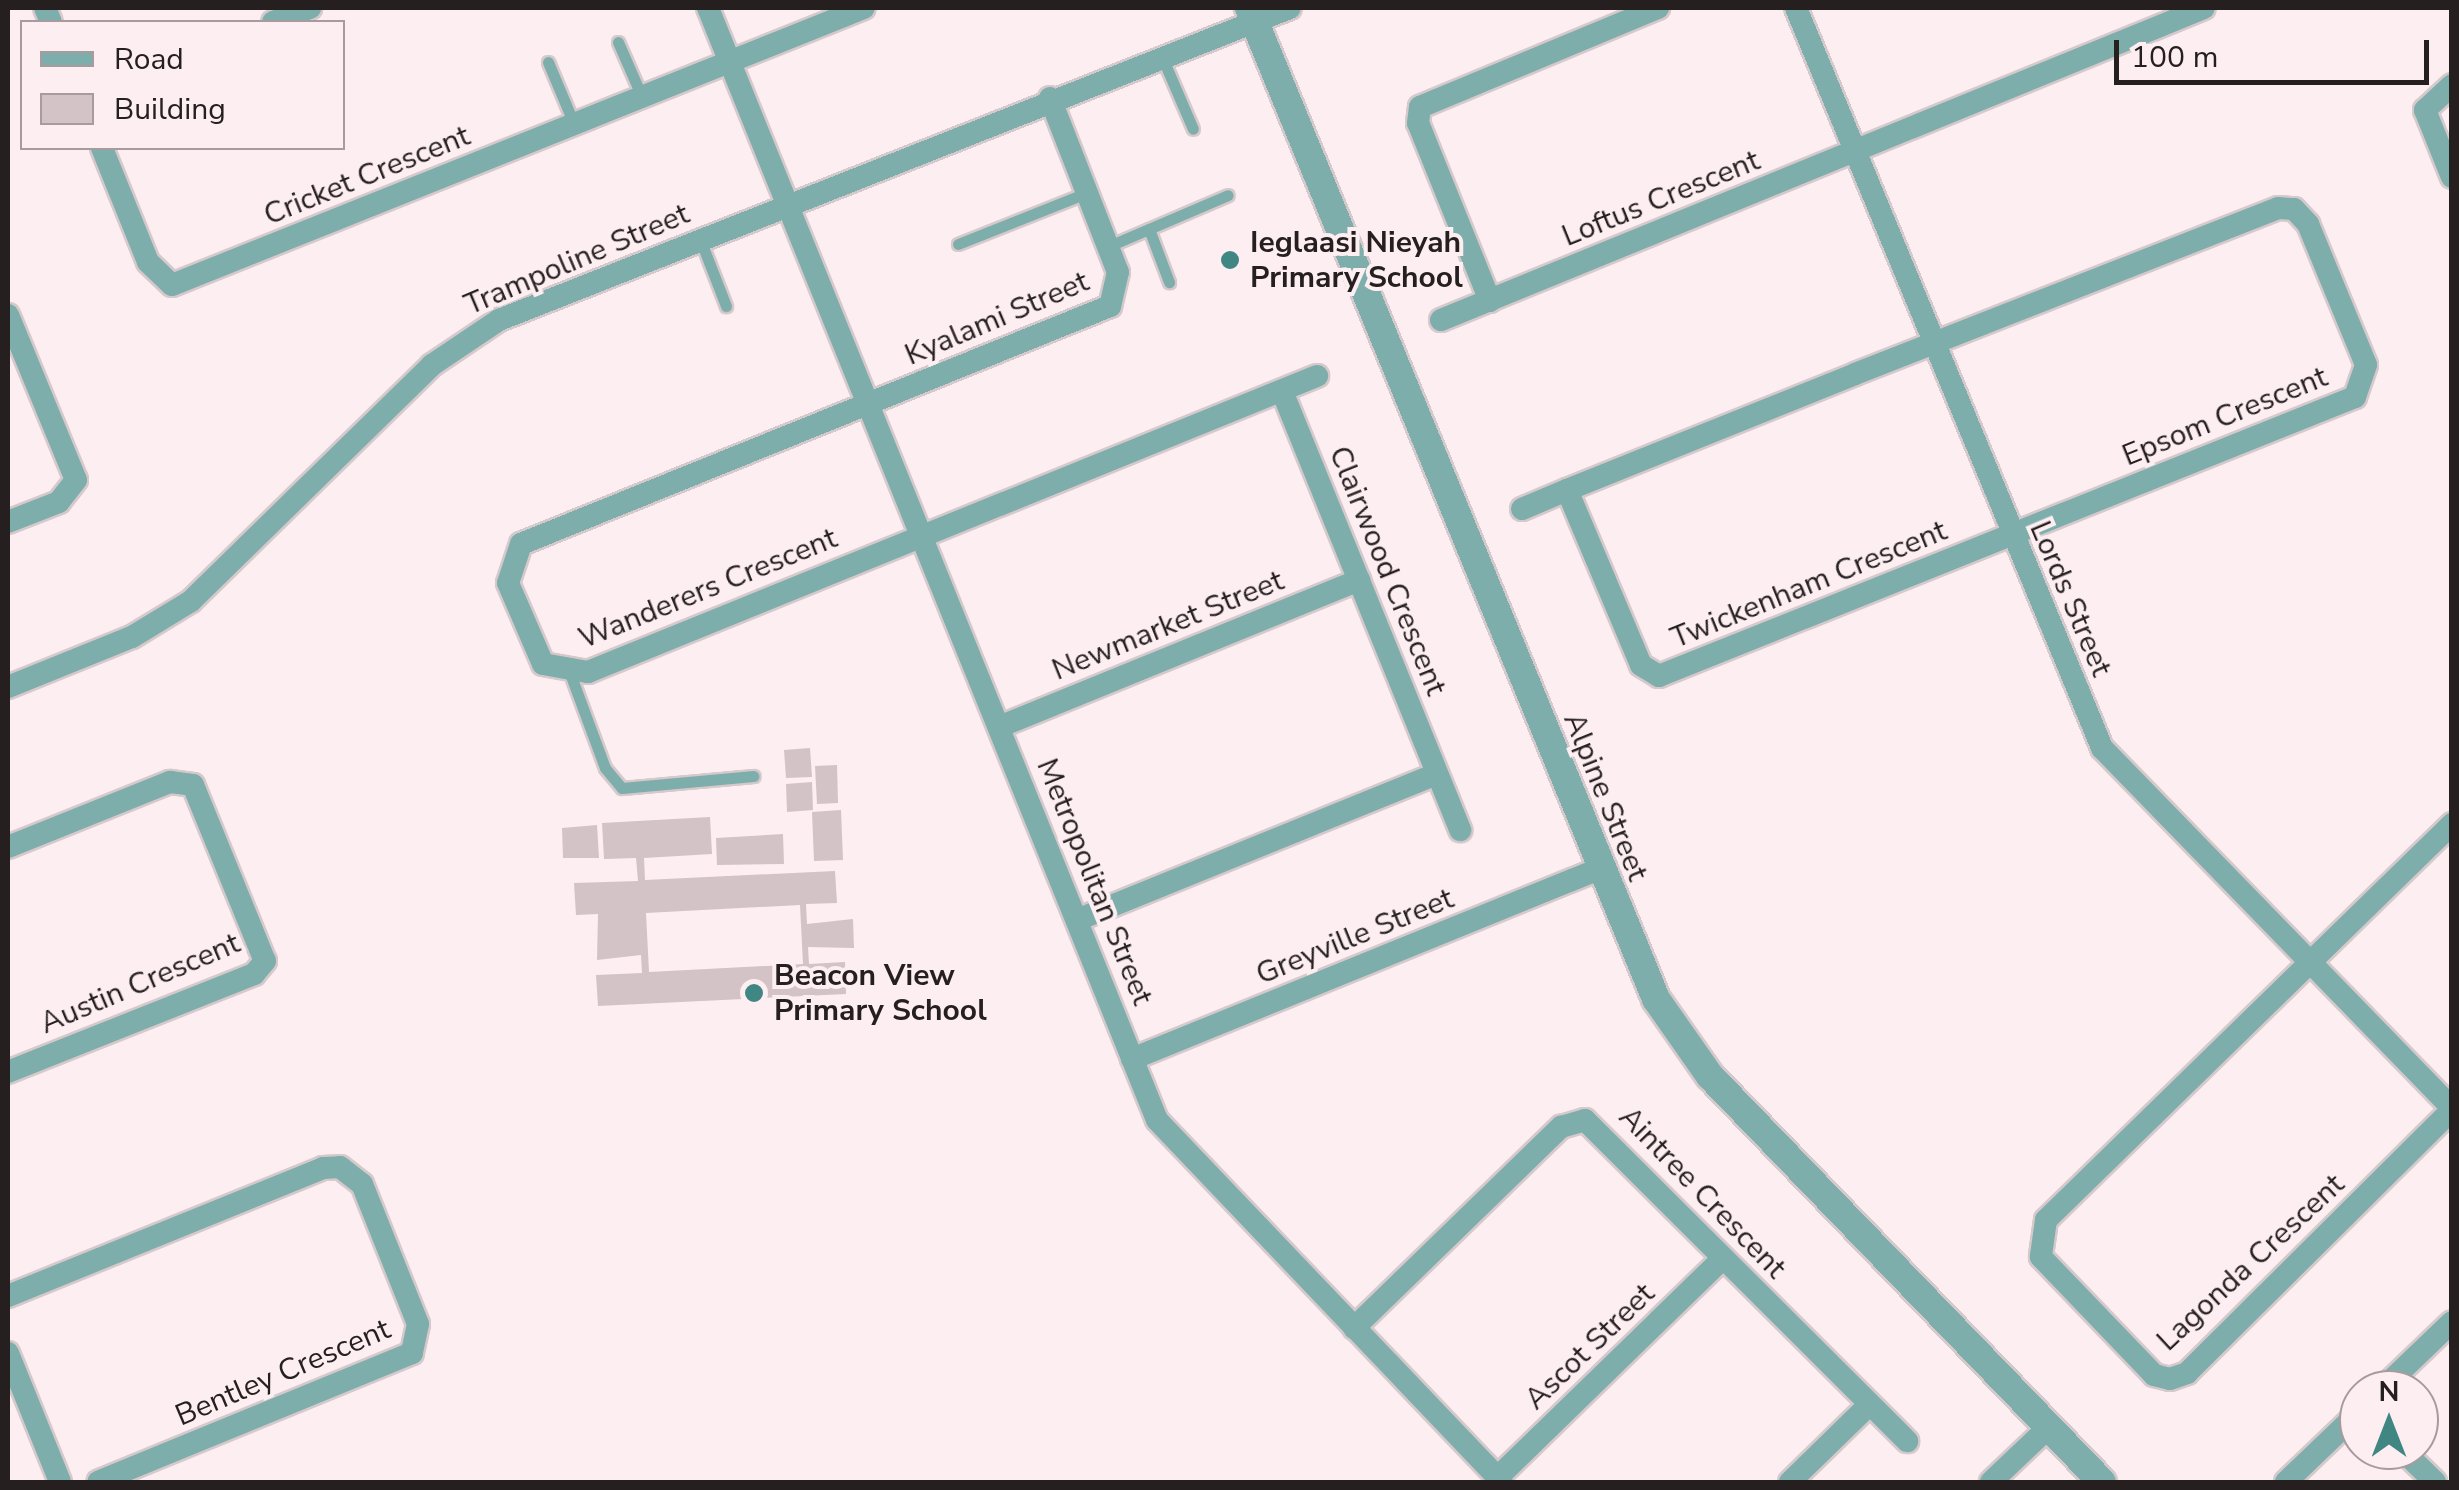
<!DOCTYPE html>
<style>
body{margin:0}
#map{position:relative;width:2459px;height:1490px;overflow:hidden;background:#fdeef1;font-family:"Nunito Sans",sans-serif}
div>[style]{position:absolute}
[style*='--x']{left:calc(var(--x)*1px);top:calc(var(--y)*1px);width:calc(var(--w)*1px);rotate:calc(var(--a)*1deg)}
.building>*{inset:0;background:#d3c2c6}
.roads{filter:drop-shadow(2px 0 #d6c9cb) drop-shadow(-2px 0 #d6c9cb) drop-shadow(0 2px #d6c9cb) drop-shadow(0 -2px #d6c9cb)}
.service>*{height:11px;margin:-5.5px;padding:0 5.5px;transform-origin:5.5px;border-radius:5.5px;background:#7daeab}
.minor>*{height:22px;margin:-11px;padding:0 11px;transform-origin:11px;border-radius:11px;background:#7daeab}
.tertiary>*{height:28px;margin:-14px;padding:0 14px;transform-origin:14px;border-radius:14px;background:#7daeab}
.dots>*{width:28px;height:28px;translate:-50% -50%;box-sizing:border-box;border:5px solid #fdeef1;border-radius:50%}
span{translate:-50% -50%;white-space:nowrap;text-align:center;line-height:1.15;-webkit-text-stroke:8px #fdeef1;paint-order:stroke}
.street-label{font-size:30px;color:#251f20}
.poi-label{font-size:30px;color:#251f20;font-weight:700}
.left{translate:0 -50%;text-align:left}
.frame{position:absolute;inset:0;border:10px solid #251f20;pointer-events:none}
.legend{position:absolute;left:20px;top:20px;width:325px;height:130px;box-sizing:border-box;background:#fdeef1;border:2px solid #a79b9d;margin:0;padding:12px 18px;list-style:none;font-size:30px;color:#251f20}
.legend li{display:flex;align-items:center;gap:20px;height:50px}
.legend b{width:50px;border:2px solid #a79b9d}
.north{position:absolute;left:2339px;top:1370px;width:100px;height:100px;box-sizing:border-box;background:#fdeef1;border:2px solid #a79b9d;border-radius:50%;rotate:0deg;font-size:28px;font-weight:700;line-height:40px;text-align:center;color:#251f20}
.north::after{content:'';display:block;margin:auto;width:35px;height:45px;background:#408783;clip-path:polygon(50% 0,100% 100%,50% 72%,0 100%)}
.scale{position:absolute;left:2114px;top:40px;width:315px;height:45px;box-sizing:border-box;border:5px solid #251f20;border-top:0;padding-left:12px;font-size:30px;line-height:35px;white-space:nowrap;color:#251f20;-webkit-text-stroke:8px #fdeef1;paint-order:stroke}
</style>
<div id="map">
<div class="building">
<div style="clip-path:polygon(810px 748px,812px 777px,786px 778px,784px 750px)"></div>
<div style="clip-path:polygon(837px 765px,838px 803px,817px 804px,815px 766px)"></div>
<div style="clip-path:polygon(812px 782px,813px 810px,787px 812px,786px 784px)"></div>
<div style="clip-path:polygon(841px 810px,843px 860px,814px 861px,812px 812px)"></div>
<div style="clip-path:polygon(evenodd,710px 817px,712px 854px,644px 858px,645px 880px,835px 871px,837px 903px,806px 904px,807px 924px,853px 919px,854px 948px,808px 947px,809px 964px,845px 962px,846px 994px,598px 1006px,596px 975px,642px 973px,641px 955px,597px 960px,598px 914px,576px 915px,574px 883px,638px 881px,636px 858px,604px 859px,602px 823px,710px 817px,800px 905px,803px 964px,649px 972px,646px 913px,800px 905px)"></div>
<div style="clip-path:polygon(597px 825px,599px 858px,563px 858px,562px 828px)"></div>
<div style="clip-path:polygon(783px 834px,784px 864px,717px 865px,716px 838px)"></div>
</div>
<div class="roads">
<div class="service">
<div style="--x:618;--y:42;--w:60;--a:66.4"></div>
<div style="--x:1162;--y:57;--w:78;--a:66.7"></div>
<div style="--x:548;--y:62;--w:67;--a:67.2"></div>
<div style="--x:1149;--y:229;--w:57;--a:69.3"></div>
<div style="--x:700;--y:239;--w:72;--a:68.8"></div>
<div style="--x:958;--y:244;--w:141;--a:-21.7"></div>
<div style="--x:1109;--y:246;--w:129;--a:-23.2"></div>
<div style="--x:571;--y:676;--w:98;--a:69.7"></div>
<div style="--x:605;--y:768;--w:26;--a:50"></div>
<div style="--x:622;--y:788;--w:132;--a:-5.2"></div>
</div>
<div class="minor">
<div style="--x:45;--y:8;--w:15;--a:67"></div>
<div style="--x:708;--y:8;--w:1199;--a:68.01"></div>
<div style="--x:1157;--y:1120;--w:500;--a:46.38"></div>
<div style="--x:1796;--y:8;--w:801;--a:67.53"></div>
<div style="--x:2102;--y:748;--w:502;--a:45.81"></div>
<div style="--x:273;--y:22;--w:40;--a:-21"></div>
<div style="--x:2452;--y:85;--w:37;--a:137"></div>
<div style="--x:2425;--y:110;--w:72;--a:68.1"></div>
<div style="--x:1050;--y:98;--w:187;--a:68.7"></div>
<div style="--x:1118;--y:272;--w:35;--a:103"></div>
<div style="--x:1110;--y:306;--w:635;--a:158"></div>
<div style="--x:521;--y:544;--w:41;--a:108.4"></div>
<div style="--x:508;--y:583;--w:88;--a:66.6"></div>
<div style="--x:543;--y:664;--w:46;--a:10.1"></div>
<div style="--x:588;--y:672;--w:787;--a:-22.1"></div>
<div style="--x:102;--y:148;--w:123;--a:68"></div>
<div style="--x:148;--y:262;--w:33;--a:44"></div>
<div style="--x:172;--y:285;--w:745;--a:-21.82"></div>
<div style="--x:1490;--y:301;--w:192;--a:-112"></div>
<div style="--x:1418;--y:123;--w:16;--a:-83"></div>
<div style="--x:1420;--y:107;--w:258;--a:-22.6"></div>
<div style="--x:8;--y:315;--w:178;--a:67.6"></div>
<div style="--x:76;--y:480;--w:28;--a:128"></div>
<div style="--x:59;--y:502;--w:55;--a:158.6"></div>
<div style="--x:1441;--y:320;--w:824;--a:-22.24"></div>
<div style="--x:1282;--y:391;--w:474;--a:67.9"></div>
<div style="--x:1522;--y:509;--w:49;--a:-22.9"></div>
<div style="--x:1567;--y:490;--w:310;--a:-21.9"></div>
<div style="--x:1855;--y:374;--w:454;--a:-21.4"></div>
<div style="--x:2278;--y:208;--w:16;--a:4"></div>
<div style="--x:2294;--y:209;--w:21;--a:47"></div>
<div style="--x:2308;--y:224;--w:152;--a:67.6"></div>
<div style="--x:2366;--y:365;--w:34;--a:109"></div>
<div style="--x:2355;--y:397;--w:750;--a:158.16"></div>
<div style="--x:1659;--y:676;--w:21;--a:-149"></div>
<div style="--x:1641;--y:665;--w:190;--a:-112.9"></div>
<div style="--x:8;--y:687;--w:134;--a:-22"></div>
<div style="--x:132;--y:637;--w:69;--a:-31.4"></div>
<div style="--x:191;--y:601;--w:337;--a:-44.4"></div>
<div style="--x:432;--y:365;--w:81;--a:-33.9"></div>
<div style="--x:499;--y:320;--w:850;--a:-21.53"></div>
<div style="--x:999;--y:727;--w:389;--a:-22.2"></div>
<div style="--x:2452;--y:824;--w:567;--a:135.71"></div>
<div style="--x:2046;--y:1220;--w:37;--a:98"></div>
<div style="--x:2041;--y:1257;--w:163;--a:46.2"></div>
<div style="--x:2154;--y:1375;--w:16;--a:14"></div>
<div style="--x:2170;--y:1379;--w:18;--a:-19"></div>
<div style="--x:2187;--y:1373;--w:373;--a:-44.8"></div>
<div style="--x:8;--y:847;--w:175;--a:-21.9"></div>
<div style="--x:170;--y:782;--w:23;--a:7"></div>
<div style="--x:193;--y:785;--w:190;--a:67.8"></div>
<div style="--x:265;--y:961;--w:17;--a:130"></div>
<div style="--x:254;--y:974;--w:265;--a:158.3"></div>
<div style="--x:1077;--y:920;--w:388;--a:-22.1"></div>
<div style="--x:1132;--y:1059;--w:504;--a:-22.14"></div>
<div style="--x:8;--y:1296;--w:340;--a:-22.1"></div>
<div style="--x:323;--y:1168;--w:17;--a:-3"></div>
<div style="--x:340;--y:1167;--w:28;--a:38"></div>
<div style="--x:362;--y:1184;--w:151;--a:68.2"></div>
<div style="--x:418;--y:1324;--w:30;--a:102"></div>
<div style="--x:412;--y:1353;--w:339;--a:157.7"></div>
<div style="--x:1354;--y:1328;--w:289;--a:-44.2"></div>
<div style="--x:1561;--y:1127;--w:25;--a:-16"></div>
<div style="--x:1585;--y:1120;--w:455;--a:44.9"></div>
<div style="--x:8;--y:1353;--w:139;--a:68"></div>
<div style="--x:2381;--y:1390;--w:98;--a:-43.8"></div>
<div style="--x:2402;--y:1450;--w:46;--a:44.1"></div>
<div style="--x:1497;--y:1478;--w:315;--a:-44.2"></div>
<div style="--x:1790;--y:1482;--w:109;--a:-44.3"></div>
<div style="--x:1991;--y:1482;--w:79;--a:-43.5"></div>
<div style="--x:2286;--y:1482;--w:101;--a:-43.8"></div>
</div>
<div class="tertiary">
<div style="--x:1249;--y:8;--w:1071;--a:67.67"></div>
<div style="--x:1656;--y:999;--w:94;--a:55"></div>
<div style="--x:1710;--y:1076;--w:564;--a:46.01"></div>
</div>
</div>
<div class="dots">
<div style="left:1230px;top:260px;background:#408783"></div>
<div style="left:754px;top:993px;background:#408783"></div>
</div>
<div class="street-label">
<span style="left:367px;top:176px;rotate:-22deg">Cricket Crescent</span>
<span style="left:1661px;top:199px;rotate:-22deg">Loftus Crescent</span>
<span style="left:577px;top:260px;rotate:-23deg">Trampoline Street</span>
<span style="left:997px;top:319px;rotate:-23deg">Kyalami Street</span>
<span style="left:2225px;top:417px;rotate:-22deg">Epsom Crescent</span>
<span style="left:1387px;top:571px;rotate:68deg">Clairwood Crescent</span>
<span style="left:1809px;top:585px;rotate:-22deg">Twickenham Crescent</span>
<span style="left:708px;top:589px;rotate:-22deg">Wanderers Crescent</span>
<span style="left:2070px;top:599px;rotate:67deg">Lords Street</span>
<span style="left:1168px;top:626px;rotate:-22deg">Newmarket Street</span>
<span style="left:1605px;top:797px;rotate:68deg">Alpine Street</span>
<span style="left:1094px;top:882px;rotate:68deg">Metropolitan Street</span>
<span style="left:1355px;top:937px;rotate:-22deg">Greyville Street</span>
<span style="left:140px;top:984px;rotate:-23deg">Austin Crescent</span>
<span style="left:1702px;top:1193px;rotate:46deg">Aintree Crescent</span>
<span style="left:2251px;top:1263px;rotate:-43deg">Lagonda Crescent</span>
<span style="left:1590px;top:1347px;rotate:-44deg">Ascot Street</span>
<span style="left:283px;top:1373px;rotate:-23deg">Bentley Crescent</span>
</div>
<div class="poi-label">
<span class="left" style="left:1250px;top:260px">Ieglaasi Nieyah<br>Primary School</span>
<span class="left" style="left:774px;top:993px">Beacon View<br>Primary School</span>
</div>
<div class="frame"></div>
<ul class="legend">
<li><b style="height:12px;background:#7daeab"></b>Road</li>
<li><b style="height:28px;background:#d3c2c6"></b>Building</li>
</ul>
<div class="north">N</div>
<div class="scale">100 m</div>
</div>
